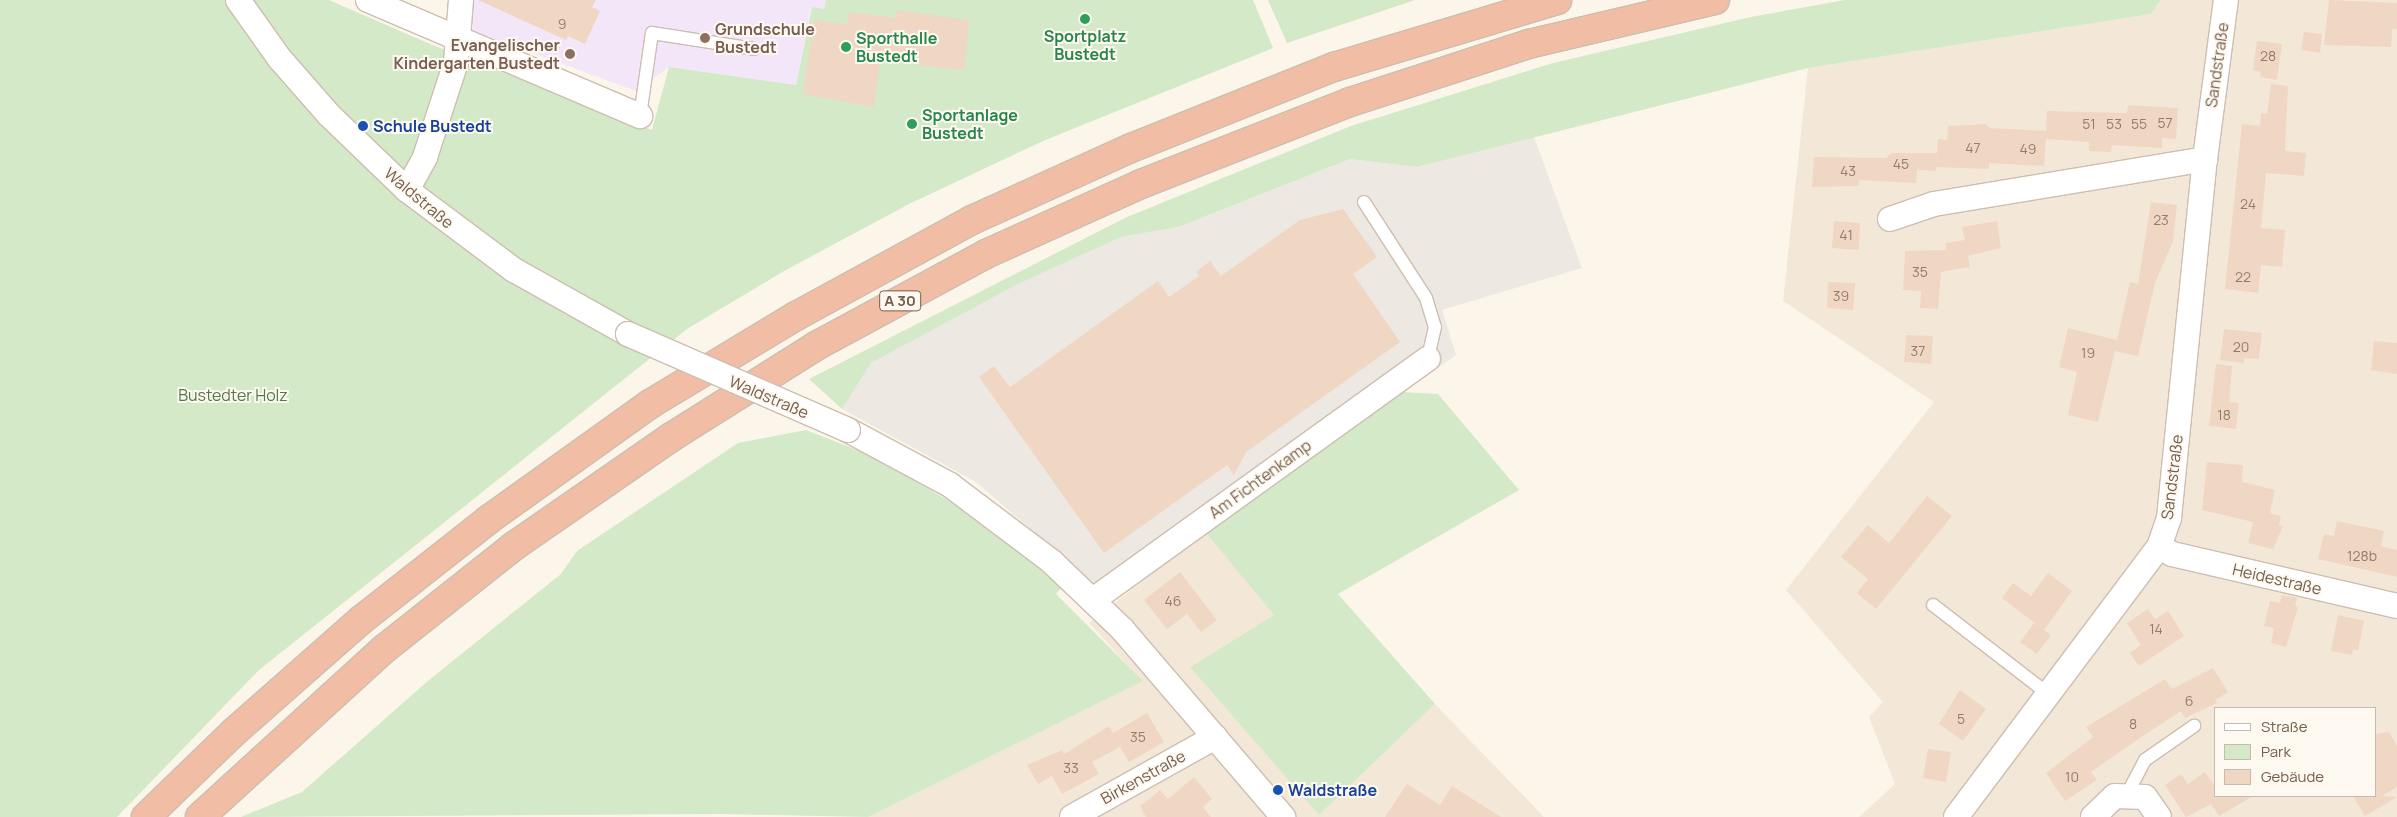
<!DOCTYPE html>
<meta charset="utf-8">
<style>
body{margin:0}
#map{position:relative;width:2397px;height:817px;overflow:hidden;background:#fbf6e9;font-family:Manrope,sans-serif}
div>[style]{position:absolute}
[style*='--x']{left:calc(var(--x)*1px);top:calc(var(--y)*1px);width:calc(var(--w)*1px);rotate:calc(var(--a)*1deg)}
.residential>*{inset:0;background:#f3e8d8}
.industrial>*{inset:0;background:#ede8e2}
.education>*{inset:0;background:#f3e6f8}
.green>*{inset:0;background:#d3e9c8}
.building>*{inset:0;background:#efd7c3}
.roads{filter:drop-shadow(1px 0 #cdbeb0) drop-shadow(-1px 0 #cdbeb0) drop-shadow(0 1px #cdbeb0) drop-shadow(0 -1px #cdbeb0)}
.service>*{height:12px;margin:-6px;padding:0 6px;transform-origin:6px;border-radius:6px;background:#fff}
.minor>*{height:24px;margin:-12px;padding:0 12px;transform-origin:12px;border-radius:12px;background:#fff}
.motorway>*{height:28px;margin:-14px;padding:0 14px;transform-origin:14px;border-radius:14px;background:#f1bea5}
.bridges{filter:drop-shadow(1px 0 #cdbeb0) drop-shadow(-1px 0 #cdbeb0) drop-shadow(0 1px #cdbeb0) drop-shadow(0 -1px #cdbeb0)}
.minor-bridge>*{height:24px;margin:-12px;padding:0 12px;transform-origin:12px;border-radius:12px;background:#fff}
.dots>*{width:14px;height:14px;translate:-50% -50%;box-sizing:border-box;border:2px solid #fef9f0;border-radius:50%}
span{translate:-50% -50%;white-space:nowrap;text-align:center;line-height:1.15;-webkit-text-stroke:4px #fef9f0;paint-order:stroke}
.number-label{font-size:14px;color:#947c6b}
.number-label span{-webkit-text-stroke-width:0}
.shield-label span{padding:1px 4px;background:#fef9f0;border:1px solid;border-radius:4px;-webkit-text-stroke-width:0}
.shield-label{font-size:15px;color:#755e4e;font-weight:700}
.education-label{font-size:16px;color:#785e54;font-weight:700}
.left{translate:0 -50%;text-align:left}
.right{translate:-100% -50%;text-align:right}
.leisure-label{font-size:16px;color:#27864d;font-weight:700}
.street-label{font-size:16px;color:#755e4e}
.transit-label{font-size:16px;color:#164399;font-weight:700}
.park-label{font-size:16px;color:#527947}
.legend{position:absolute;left:2214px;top:707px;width:162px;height:90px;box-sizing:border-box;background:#fef9f0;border:1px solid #c7bbaf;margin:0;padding:6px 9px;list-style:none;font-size:15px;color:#755e4e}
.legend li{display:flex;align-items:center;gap:10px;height:25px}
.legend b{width:25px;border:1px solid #c7bbaf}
</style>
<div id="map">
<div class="residential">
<div style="clip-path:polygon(evenodd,2161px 0,2397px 0,2397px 817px,1859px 817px,1895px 784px,1869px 717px,1883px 702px,1786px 590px,1934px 402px,1783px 301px,1808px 68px,2151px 14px,2161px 0,2216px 708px,2376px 708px,2376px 796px,2216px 796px,2216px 708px)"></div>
<div style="clip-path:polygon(1205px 532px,1275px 615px,1191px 666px,1319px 815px,1435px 704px,1544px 817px,868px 817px,1142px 681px,1089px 623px)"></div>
</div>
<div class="industrial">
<div style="clip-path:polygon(1534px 137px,1582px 268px,1442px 310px,1456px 355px,1205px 532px,1129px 591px,1095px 585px,976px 482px,842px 409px,871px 363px,1018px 284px,1121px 237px,1178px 227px,1350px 159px,1417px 167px)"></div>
</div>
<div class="education">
<div style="clip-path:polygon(469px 0,826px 0,824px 9px,811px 8px,796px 85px,669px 67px,636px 91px,470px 30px)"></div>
</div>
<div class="green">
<div style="clip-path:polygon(0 0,329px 0,430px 44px,652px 130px,669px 67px,796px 85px,812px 7px,824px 9px,826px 0,1253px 0,1273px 48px,1043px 141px,909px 204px,784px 271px,687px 329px,259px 670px,117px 817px,0 817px)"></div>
<div style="clip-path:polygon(1268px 0,1415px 0,1287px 43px)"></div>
<div style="clip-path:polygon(1845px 0,2161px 0,2151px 14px,1808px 68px,1417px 167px,1350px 159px,1178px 227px,1121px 237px,1018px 284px,871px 363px,842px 409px,809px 379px,1127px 217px,1351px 126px,1553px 63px,1751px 17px)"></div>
<div style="clip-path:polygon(1403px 392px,1438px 394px,1519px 490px,1338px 594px,1435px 704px,1319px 815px,1190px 667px,1274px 615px,1205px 532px)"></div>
<div style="clip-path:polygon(806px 430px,875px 457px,969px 513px,1062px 587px,1056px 594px,1143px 681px,868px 817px,721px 814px,241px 817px,302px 792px,429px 680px,561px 574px,577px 551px,738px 443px)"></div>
</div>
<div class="building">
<div style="clip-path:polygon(478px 0,596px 0,592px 7px,600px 11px,585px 44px,568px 36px,566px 40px)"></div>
<div style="clip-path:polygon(2329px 0,2397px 3px,2397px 29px,2392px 29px,2391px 47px,2324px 45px)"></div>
<div style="clip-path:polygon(897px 10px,969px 20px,964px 70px,880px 61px,874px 107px,803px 94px,814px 20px,847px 24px,849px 12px,896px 18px)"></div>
<div style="clip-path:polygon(2304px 32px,2322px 34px,2320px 53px,2301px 50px)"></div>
<div style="clip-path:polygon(2257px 41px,2282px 44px,2277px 80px,2260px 77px,2261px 72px,2253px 70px)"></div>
<div style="clip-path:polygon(2271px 84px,2288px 86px,2285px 151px,2306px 153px,2304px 176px,2266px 173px,2261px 228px,2285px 230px,2282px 267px,2261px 265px,2258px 293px,2225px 289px,2242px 124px,2260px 126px,2261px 113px,2267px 114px)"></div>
<div style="clip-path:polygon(2128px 105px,2178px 108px,2176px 139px,2162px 138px,2162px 148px,2112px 145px,2111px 152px,2089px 151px,2089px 142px,2046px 139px,2044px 166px,1989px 163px,1989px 169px,1936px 167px,1938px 139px,1947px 140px,1948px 126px,1986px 124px,1990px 128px,2046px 131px,2047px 111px,2127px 113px)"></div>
<div style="clip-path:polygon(1892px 153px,1937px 153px,1936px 171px,1917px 170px,1916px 183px,1859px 180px,1859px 186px,1812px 187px,1814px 157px,1886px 158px)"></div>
<div style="clip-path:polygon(2151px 202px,2177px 205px,2173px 241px,2155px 283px,2138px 356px,2115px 351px,2098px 422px,2068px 415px,2077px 372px,2059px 367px,2068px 328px,2117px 340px,2130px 282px,2138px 284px)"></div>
<div style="clip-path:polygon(1343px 209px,1377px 257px,1353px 274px,1400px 342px,1246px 452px,1234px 475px,1227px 465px,1104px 553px,979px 377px,994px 366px,1010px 387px,1158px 281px,1169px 297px,1199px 276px,1196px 272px,1210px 261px,1221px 276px,1300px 220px)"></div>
<div style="clip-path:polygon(1834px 221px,1860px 223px,1859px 250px,1832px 248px)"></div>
<div style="clip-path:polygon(1997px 221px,2001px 248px,1968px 256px,1970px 267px,1941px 272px,1938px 309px,1920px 308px,1921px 291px,1903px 290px,1905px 251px,1946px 250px,1946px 243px,1965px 240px,1962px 227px)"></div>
<div style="clip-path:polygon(1828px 282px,1855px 283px,1853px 310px,1827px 308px)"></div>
<div style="clip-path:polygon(2224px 329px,2262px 333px,2259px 359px,2244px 358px,2244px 363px,2220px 360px)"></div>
<div style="clip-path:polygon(1906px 335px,1933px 336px,1931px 364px,1904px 362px)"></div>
<div style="clip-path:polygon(2374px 341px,2397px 343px,2397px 374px,2371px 370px)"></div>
<div style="clip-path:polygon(2216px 364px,2232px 366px,2229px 402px,2239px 403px,2236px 429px,2209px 426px)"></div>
<div style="clip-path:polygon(2207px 462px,2243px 465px,2242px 482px,2275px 490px,2270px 513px,2281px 516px,2279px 525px,2283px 526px,2273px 549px,2248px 543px,2253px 522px,2202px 510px)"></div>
<div style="clip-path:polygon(1927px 496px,1952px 516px,1876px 609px,1857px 593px,1868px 579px,1841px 557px,1868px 525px,1889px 543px)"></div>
<div style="clip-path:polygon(2337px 521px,2384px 531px,2381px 546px,2397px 550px,2397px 577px,2318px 559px,2324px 534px,2334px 536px)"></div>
<div style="clip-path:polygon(1180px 572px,1217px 620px,1201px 632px,1187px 614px,1167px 629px,1144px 600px)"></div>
<div style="clip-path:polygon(2048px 573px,2072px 591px,2044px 630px,2002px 598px,2013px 583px,2031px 596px)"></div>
<div style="clip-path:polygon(2282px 595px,2297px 598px,2295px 606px,2298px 607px,2286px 647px,2271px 643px,2274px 628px,2264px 626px,2270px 601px,2280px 603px)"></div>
<div style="clip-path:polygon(2148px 609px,2155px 619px,2168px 611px,2184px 636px,2139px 666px,2130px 653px,2141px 645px,2127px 623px)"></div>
<div style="clip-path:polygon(2338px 615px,2364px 621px,2358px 650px,2353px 649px,2352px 655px,2331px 651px)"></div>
<div style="clip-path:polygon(2034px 623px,2051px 635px,2037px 654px,2020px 642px)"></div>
<div style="clip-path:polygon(2213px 668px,2228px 692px,2215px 700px,2217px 703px,2185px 718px,2181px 711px,2140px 738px,2091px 772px,2097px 780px,2065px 801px,2046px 773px,2093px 737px,2086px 727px,2165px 679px,2172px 689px)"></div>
<div style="clip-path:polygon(1960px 690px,1986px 709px,1963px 741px,1939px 724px)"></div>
<div style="clip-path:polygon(1147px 713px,1164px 742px,1129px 762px,1120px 747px,1092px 762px,1099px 774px,1062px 794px,1052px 776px,1038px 784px,1027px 765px,1062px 750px,1064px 754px,1109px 726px,1113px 733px)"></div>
<div style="clip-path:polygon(2389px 732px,2397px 746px,2397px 787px,2382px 796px,2397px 797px,2365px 816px,2353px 796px,2376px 796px,2376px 734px)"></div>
<div style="clip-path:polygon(1928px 749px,1951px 752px,1946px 782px,1923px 778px)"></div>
<div style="clip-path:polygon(2205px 772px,2216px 788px,2216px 796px,2253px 796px,2219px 816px,2211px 804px,2186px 817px,2165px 785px,2181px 774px,2188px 784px)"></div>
<div style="clip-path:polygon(1194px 777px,1212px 799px,1203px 807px,1211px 817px,1146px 817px,1140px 806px,1148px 800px,1160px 790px,1168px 799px)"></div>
<div style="clip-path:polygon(1407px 784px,1440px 805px,1452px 786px,1501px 817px,1385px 817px)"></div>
</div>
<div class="roads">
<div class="service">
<div style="--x:640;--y:116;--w:84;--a:-81.8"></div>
<div style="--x:652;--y:33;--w:103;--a:8.9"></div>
<div style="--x:1364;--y:202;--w:114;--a:57.1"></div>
<div style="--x:1426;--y:298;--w:30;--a:73"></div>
<div style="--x:1435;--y:327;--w:32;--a:103"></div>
<div style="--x:1933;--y:605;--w:145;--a:37.7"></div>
<div style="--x:2126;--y:796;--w:41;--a:-62.2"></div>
<div style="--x:2145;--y:760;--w:60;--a:-34.8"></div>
</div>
<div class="minor">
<div style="--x:238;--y:0;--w:72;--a:54.6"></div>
<div style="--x:280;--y:59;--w:74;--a:48.8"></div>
<div style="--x:329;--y:115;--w:108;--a:43.9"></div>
<div style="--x:407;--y:190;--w:134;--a:36.8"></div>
<div style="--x:514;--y:270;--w:131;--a:29.3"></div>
<div style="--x:368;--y:0;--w:296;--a:23.1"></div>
<div style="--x:407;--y:190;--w:38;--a:-61"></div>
<div style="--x:425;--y:157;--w:100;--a:-71.9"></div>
<div style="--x:456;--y:62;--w:62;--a:-85.4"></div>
<div style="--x:1890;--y:219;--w:46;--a:-18.8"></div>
<div style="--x:1934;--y:204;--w:275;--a:-9.4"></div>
<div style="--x:848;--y:430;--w:116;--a:28.3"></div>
<div style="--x:950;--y:485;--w:128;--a:37"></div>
<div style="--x:1052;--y:562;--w:97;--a:43.7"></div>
<div style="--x:1122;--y:629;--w:248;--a:49.4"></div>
<div style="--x:2159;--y:547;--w:15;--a:28"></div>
<div style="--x:2172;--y:554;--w:231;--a:13"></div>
<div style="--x:1093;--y:600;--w:413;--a:-35.8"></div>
<div style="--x:1072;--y:817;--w:164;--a:-29.2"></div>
<div style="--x:1956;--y:817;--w:338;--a:-53.1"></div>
<div style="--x:2159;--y:547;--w:31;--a:-71"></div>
<div style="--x:2169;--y:518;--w:361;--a:-84.3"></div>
<div style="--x:2205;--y:159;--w:160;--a:-82.5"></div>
<div style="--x:2093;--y:817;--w:30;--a:-44"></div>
<div style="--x:2115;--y:796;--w:30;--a:2"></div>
<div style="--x:2145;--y:797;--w:24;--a:55"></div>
</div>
<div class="motorway">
<div style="--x:146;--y:817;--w:122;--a:-44"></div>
<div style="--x:234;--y:732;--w:169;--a:-41.4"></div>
<div style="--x:361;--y:620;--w:162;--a:-38.2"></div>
<div style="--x:488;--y:520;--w:199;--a:-35.6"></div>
<div style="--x:650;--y:404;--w:170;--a:-31.1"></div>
<div style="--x:796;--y:316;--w:200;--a:-28.6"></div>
<div style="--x:972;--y:220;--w:175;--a:-24.4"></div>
<div style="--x:1131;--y:148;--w:219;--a:-21.8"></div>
<div style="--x:1334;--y:67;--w:233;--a:-16.7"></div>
<div style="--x:200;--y:817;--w:249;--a:-42.4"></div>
<div style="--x:384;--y:649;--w:166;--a:-38.4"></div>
<div style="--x:514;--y:546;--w:190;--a:-34.7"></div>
<div style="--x:670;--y:438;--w:173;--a:-32.2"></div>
<div style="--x:816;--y:346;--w:193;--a:-28.4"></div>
<div style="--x:986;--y:254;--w:170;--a:-24.3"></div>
<div style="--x:1141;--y:184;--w:225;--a:-21.4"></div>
<div style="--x:1350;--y:102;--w:188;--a:-18"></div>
<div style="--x:1529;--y:44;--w:191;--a:-13.3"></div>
</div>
</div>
<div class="bridges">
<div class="minor-bridge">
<div style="--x:628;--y:334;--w:240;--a:23.6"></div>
</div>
</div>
<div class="dots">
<div style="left:1085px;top:19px;background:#2e9e5b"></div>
<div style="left:705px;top:38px;background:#8d6e63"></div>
<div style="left:846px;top:47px;background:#2e9e5b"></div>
<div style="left:570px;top:54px;background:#8d6e63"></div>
<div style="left:912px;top:124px;background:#2e9e5b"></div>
<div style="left:363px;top:126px;background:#1a4fb4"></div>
<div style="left:1278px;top:790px;background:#1a4fb4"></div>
</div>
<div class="number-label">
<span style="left:562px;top:24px">9</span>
<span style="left:2268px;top:56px">28</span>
<span style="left:2165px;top:123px">57</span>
<span style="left:2089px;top:124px">51</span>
<span style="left:2114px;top:124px">53</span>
<span style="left:2139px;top:124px">55</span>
<span style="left:1973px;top:148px">47</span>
<span style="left:2028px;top:149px">49</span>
<span style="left:1901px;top:164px">45</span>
<span style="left:1848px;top:171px">43</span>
<span style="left:2248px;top:204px">24</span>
<span style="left:2161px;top:220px">23</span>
<span style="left:1846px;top:235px">41</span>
<span style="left:1920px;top:272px">35</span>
<span style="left:2243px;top:277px">22</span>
<span style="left:1841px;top:296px">39</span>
<span style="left:2241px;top:347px">20</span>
<span style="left:1918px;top:351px">37</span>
<span style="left:2088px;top:353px">19</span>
<span style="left:2224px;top:415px">18</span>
<span style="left:2362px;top:556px">128b</span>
<span style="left:1173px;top:601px">46</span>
<span style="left:2156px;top:629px">14</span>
<span style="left:2189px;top:701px">6</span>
<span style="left:1961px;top:719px">5</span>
<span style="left:2133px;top:724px">8</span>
<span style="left:1138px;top:737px">35</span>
<span style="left:1071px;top:768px">33</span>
<span style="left:2072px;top:777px">10</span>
</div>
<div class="shield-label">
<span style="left:900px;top:301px">A 30</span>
</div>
<div class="education-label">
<span class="left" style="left:715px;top:38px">Grundschule<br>Bustedt</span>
<span class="right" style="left:560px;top:54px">Evangelischer<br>Kindergarten Bustedt</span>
</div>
<div class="leisure-label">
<span style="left:1085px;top:45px">Sportplatz<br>Bustedt</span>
<span class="left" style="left:856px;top:47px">Sporthalle<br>Bustedt</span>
<span class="left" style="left:922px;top:124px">Sportanlage<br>Bustedt</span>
</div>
<div class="street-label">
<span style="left:2217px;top:65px;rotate:-82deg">Sandstraße</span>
<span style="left:419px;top:198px;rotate:40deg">Waldstraße</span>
<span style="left:769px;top:397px;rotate:23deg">Waldstraße</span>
<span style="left:2172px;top:477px;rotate:-83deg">Sandstraße</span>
<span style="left:1260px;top:479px;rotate:-36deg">Am Fichtenkamp</span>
<span style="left:2277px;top:579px;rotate:13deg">Heidestraße</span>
<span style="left:1143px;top:777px;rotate:-29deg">Birkenstraße</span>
</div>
<div class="transit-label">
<span class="left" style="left:373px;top:126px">Schule Bustedt</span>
<span class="left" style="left:1288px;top:790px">Waldstraße</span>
</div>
<div class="park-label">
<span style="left:233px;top:395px">Bustedter Holz</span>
</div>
<ul class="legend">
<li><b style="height:6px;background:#fff"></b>Straße</li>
<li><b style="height:14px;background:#d3e9c8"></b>Park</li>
<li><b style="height:14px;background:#efd7c3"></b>Gebäude</li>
</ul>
</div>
